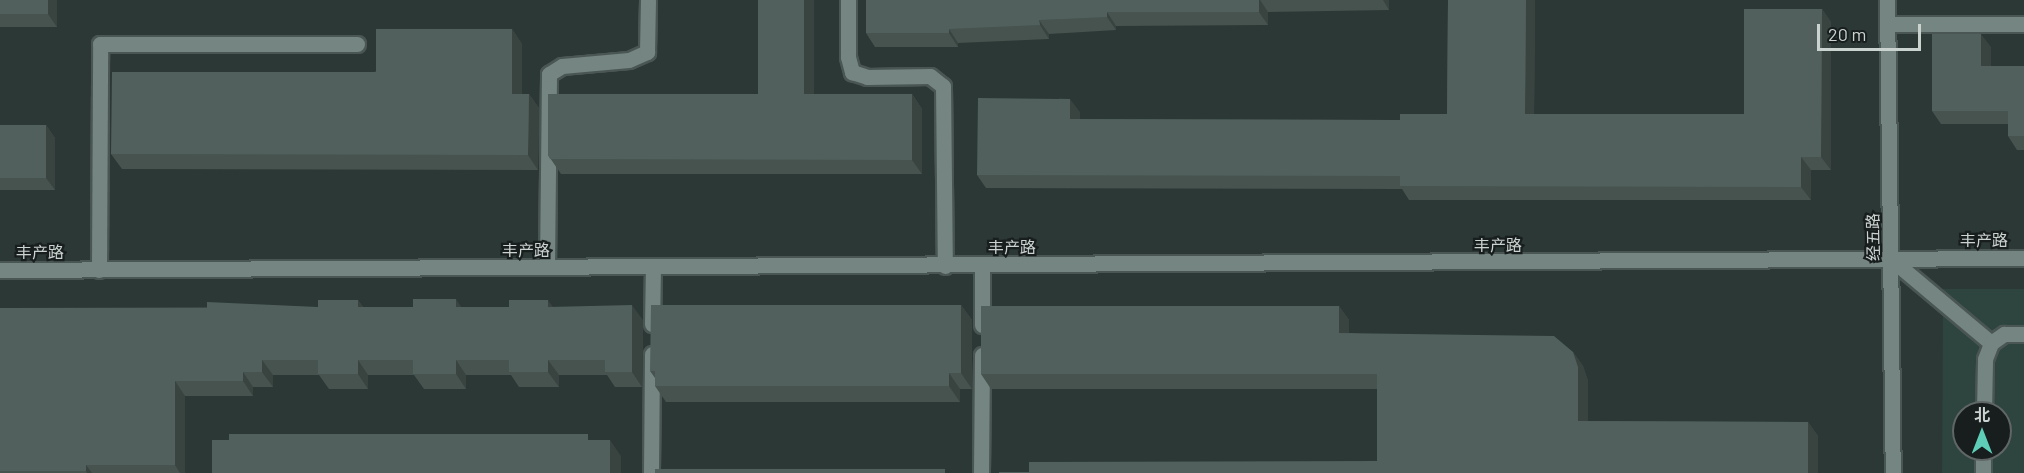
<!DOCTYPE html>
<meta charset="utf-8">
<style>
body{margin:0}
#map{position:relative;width:2024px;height:473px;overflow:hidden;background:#2b3835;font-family:Barlow,"Noto Sans SC",sans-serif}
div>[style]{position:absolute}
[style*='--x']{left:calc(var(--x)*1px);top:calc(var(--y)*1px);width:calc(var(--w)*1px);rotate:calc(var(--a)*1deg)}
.built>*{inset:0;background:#2e443e}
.roads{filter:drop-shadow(2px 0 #4a5653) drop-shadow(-2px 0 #4a5653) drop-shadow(0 2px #4a5653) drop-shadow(0 -2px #4a5653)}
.lane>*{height:15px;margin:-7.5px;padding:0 7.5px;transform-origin:7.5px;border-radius:7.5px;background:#758581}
.street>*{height:15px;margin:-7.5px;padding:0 7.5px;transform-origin:7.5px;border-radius:7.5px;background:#758581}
.secondary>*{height:15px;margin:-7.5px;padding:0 7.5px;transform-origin:7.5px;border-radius:7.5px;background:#758581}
.wall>*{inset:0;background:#46534f}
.shaded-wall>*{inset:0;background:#394340}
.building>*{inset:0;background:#51605c}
span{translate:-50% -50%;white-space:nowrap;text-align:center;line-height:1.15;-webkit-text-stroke:4.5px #181e1d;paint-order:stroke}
.street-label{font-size:16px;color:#cbd3d1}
.north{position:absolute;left:1952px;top:401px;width:60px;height:60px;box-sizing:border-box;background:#181e1d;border:2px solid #606665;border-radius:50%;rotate:0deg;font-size:16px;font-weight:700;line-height:24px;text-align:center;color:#cbd3d1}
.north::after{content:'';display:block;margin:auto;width:21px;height:27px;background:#5eceb8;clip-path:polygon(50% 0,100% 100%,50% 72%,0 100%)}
.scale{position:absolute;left:1817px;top:24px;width:104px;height:27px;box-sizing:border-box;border:3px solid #cbd3d1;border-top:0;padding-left:8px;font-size:18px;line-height:21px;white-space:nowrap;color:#cbd3d1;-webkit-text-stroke:4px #181e1d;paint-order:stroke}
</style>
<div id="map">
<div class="built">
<div style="clip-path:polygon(evenodd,1943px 289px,2024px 289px,2024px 473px,1942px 473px,1943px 289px,1964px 413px,2000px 413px,2000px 449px,1964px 449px,1964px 413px)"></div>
</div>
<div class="roads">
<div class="lane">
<div style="--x:848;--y:0;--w:57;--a:90"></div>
<div style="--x:848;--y:57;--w:16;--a:75"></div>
<div style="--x:852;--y:72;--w:16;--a:18"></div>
<div style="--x:867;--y:77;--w:63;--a:-0.9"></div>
<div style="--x:930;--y:76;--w:16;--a:38"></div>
<div style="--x:943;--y:86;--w:180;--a:89.4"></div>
<div style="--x:1888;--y:24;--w:136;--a:0"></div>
<div style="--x:1891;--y:259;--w:131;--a:40"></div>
<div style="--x:547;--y:267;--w:193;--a:-89.4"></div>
<div style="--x:549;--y:74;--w:15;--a:-32"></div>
<div style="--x:562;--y:66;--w:67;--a:-5.1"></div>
<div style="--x:629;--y:60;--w:20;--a:-24"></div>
<div style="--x:647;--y:52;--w:52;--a:-88.9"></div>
<div style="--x:99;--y:270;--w:226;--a:-89.7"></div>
<div style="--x:100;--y:44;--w:257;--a:0"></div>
<div style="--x:652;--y:324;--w:57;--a:-89"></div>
<div style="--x:982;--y:325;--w:60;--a:-90"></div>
<div style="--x:1984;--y:413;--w:54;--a:-88.9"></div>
<div style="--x:1985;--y:359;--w:17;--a:-69"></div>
<div style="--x:1991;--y:343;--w:16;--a:-35"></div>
<div style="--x:2004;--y:334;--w:20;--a:0"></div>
<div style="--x:651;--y:473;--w:119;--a:-89.5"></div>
<div style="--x:981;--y:473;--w:118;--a:-89.5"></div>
<div style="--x:1983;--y:473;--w:24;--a:-90"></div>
</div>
<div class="street">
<div style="--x:1887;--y:0;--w:473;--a:89.3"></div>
</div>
<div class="secondary">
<div style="--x:0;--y:270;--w:2024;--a:-0.34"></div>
</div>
</div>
<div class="wall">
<div style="clip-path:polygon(0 0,57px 0,57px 27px,0 27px)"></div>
<div style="clip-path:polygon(758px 0,814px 0,814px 94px,912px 94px,922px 109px,922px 174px,561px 174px,548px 155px,758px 94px)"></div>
<div style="clip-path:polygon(866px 0,1389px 0,1389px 10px,1268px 12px,1268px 25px,1116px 26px,1116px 30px,1049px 34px,1049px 39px,958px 43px,958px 47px,875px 47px,866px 33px)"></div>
<div style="clip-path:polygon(1448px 0,1535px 0,1534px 114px,1744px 114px,1822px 9px,1831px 22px,1831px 170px,1811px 170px,1811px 200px,1409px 200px,1402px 189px,986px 188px,977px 175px,1080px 112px,1080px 119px,1400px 120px,1447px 114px)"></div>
<div style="clip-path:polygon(512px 29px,522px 44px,522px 94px,529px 94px,539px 108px,538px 170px,122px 169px,111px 154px)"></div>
<div style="clip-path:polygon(1991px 47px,1991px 66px,2024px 66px,2024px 150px,2017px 150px,2008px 136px,2008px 124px,1941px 124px,1932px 111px)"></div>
<div style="clip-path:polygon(0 125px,46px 125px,55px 138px,55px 190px,0 190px)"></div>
<div style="clip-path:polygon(358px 300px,363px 307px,553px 307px,643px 320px,642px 387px,615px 387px,607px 375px,559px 375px,559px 387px,519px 387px,511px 375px,466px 375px,466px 389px,424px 389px,414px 375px,368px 375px,368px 389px,329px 389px,319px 375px,273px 375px,273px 387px,253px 387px,253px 396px,185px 396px,185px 473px,0 473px,0 308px,318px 307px)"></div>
<div style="clip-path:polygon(961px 305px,972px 320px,972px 389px,960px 389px,960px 402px,666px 402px,655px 386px,655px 378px,650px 371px)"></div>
<div style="clip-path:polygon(1339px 306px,1349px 320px,1349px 333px,1573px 352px,1583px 366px,1588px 381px,1588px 421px,1808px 422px,1818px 436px,1818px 473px,1029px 472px,1377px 461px,1377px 389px,991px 389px,981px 374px)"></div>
</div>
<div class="shaded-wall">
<div style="clip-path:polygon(48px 0,57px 0,57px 27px,48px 14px)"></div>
<div style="clip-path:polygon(804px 0,814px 0,814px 109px,804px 94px)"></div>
<div style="clip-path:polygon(1259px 0,1260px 0,1268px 12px,1268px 25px,1259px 12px)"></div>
<div style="clip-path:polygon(1383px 0,1389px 0,1389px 10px)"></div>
<div style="clip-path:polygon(1526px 0,1535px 0,1534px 127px,1525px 114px)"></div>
<div style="clip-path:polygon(1822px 9px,1831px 22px,1831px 170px,1821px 157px)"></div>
<div style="clip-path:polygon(1107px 12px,1116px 26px,1116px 30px,1107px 17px)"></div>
<div style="clip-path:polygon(1039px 20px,1049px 34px,1049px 39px,1040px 25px)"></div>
<div style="clip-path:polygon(512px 29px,522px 44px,522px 108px,512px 94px)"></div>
<div style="clip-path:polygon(949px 29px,958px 43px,958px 47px,949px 33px)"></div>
<div style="clip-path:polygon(1981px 34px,1991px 47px,1991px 79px,1981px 66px)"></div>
<div style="clip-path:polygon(529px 94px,539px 108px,538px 170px,528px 155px)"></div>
<div style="clip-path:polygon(912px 94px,922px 109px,922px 174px,912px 160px)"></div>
<div style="clip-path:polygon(1070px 99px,1080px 112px,1080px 132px,1070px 119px)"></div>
<div style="clip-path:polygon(46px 125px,55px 138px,55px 190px,46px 178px)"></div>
<div style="clip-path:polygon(1801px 157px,1811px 170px,1811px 200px,1801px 187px)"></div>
<div style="clip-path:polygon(456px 299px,466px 314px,456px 307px)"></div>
<div style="clip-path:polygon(358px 300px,368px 315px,358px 307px)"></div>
<div style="clip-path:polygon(548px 300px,559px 315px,548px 307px)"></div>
<div style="clip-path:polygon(632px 305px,643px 320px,642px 387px,632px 372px)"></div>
<div style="clip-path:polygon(961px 305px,972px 320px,972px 389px,961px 373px)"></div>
<div style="clip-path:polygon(1339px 306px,1349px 320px,1349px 347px,1339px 333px)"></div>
<div style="clip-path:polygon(1573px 352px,1583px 366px,1588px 381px,1588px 435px,1578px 421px)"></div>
<div style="clip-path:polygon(262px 360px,273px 375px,273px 387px,262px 372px)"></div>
<div style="clip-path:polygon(358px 360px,368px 375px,368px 389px,358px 374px)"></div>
<div style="clip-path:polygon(456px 360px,466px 375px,466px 389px,456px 374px)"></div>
<div style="clip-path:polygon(548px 360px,559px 375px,559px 387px,548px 372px)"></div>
<div style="clip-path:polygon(243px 372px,253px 387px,253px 396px,243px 381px)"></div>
<div style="clip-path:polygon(949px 373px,960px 389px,960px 402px,949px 386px)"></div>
<div style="clip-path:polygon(175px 381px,185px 396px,185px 473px,180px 473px,175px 465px)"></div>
<div style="clip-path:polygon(1808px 422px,1818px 436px,1818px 473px,1808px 473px)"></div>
<div style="clip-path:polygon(610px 440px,621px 456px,621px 473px,610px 473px)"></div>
<div style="clip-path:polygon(86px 465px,92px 473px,87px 473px,86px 471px)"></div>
</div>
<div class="building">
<div style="clip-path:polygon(0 0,48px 0,48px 14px,0 14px)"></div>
<div style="clip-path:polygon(758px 0,804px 0,804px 94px,912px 94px,912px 160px,550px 159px,548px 155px,548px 94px,758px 94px)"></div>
<div style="clip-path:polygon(866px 0,1259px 0,1259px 12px,1107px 12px,1107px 17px,1039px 20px,1040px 25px,949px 29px,949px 33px,866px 33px)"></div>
<div style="clip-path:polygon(1448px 0,1526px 0,1525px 114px,1744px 114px,1744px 9px,1822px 9px,1821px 157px,1801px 157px,1801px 187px,1400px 186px,1400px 176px,977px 175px,978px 98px,1070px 99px,1070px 119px,1400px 120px,1400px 114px,1447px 114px)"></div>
<div style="clip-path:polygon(376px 29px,512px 29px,512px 94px,529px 94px,528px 155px,111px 154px,112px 72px,376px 72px)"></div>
<div style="clip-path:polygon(1932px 34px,1981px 34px,1981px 66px,2024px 66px,2024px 136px,2008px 136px,2008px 111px,1932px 111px)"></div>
<div style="clip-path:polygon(0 125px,46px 125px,46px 178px,0 178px)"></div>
<div style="clip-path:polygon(413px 299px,456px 299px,456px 307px,509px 307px,509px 300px,548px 300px,548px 307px,632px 305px,632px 372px,605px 372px,605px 360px,548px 360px,548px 372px,509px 372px,509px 360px,456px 360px,456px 374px,413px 374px,413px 360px,358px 360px,358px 374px,318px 374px,318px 360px,262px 360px,262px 372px,243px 372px,243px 381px,175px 381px,175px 465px,86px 465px,86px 471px,0 471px,0 308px,207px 308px,207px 302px,318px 307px,318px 300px,358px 300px,358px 307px,413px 307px)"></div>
<div style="clip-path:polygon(651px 305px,961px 305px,961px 373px,949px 373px,949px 386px,655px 386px,655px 371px,650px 371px)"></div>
<div style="clip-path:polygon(981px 306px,1339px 306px,1339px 333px,1554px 336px,1573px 352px,1578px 367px,1578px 421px,1808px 422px,1808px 473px,999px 473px,999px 472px,1029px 472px,1029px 462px,1377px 461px,1377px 374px,981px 374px)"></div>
<div style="clip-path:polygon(229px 434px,588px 434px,588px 440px,610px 440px,610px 473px,212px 473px,212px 440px,229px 440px)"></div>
<div style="clip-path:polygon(655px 469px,945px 469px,945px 473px,655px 473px)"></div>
</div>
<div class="street-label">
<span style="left:1873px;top:237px;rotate:-91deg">经五路</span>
<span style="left:1984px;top:240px">丰产路</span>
<span style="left:1498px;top:245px">丰产路</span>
<span style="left:1012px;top:247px">丰产路</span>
<span style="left:526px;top:250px">丰产路</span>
<span style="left:40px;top:252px">丰产路</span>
</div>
<div class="north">北</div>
<div class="scale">20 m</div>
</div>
